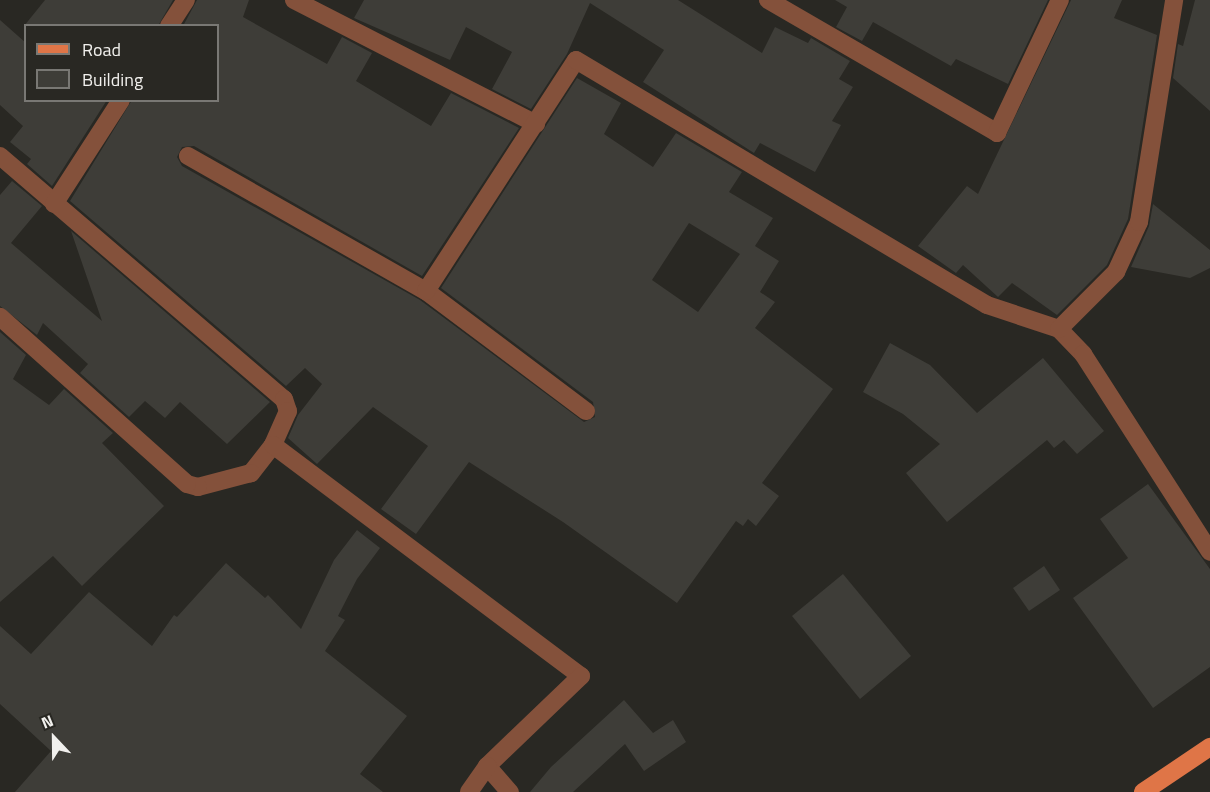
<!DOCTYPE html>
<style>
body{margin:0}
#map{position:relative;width:1210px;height:792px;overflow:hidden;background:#292823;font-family:"Titillium Web",sans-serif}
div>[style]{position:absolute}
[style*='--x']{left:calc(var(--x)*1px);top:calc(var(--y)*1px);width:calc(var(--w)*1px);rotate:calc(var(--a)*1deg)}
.building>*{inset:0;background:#3e3d38}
.minor>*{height:18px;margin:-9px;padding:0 9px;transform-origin:9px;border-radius:9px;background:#84513b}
.major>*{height:18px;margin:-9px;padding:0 9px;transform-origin:9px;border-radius:9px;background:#df7547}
span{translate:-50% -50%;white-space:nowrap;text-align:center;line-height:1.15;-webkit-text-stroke:4.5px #292823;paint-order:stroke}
.legend{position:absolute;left:24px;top:24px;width:195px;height:78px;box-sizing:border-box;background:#292823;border:2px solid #797874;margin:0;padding:8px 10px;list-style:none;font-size:18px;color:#f1f0ed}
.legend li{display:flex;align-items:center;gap:12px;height:30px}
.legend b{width:30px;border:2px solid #797874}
.north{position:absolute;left:24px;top:708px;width:60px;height:60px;-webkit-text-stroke:4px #292823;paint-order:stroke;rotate:338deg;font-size:16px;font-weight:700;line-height:24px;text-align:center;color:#f1f0ed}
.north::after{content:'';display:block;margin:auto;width:21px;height:27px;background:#f1f0ed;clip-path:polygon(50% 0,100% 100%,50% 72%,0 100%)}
</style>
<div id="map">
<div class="building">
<div style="clip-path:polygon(45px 0,173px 0,158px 26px,24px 26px)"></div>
<div style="clip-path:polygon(evenodd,197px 0,249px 0,243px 17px,327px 64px,342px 37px,372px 53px,356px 81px,431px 126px,451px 93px,519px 128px,422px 276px,194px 146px,182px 147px,177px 157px,182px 166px,420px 300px,584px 422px,595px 417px,593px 402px,441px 288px,577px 78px,621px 103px,604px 134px,653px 167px,676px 133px,742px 172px,729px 192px,773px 218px,755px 246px,779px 261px,760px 292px,775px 302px,755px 328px,833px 389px,762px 483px,779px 496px,756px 526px,748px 519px,743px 526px,736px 521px,677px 603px,563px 522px,469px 462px,416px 534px,381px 509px,428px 446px,373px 407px,317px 464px,288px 438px,298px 415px,322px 384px,305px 368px,286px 386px,70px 201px,132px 100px,218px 100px,218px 26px,183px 26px,197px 0,689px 223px,740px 254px,698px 312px,652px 280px,689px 223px)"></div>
<div style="clip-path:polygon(364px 0,678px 0,762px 53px,775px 27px,808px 43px,811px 38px,850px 61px,839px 79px,853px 87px,832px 121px,841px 125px,815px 172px,760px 143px,754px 153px,643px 82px,664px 50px,590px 3px,567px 54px,531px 109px,492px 89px,512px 52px,466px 27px,450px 60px,354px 18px)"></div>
<div style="clip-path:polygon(835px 0,1048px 0,1008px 84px,956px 59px,951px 66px,873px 22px,862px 41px,836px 27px,847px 7px)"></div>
<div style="clip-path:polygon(1071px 0,1122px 0,1114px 18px,1157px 35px,1128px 219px,1107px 265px,1057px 315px,1012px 283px,998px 297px,963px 265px,956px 273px,918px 246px,967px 186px,978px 194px)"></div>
<div style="clip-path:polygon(1195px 0,1210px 0,1210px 111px,1173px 78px,1178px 44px,1183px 46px)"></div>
<div style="clip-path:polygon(0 20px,26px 43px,26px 100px,107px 100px,52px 186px,27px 164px,31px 159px,10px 142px,23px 126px,0 105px)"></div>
<div style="clip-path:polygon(12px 181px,42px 206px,11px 243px,102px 321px,71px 231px,270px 402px,227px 444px,180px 402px,165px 418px,145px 401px,129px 417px,80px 373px,88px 364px,43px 323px,37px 335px,0 306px,0 195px)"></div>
<div style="clip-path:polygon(1153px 204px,1210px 250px,1210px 268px,1190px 278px,1131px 267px,1149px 226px)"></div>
<div style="clip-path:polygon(0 332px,26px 355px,13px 379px,49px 405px,64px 389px,113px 433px,102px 443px,164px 506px,82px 586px,53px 556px,0 602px)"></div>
<div style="clip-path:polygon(890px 343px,930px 365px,977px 413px,1043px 358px,1104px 431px,1077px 454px,1064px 440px,1054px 448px,1047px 440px,947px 522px,906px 473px,940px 444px,903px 414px,863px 392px)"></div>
<div style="clip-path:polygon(1148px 484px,1210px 569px,1210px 667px,1153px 708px,1073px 598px,1128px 558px,1100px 519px)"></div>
<div style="clip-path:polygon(357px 530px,380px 548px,357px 579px,338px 616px,345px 620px,325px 651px,407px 716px,360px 774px,383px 792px,15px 792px,51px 751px,0 704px,0 626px,31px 654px,89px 592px,152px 646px,174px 615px,177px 617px,226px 563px,265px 598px,268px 595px,301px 629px,334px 560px)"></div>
<div style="clip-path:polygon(1044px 566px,1060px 590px,1029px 611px,1013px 588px)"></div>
<div style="clip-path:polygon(843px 574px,911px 656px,860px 699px,792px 616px)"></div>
<div style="clip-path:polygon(624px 700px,653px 733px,673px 720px,686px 742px,644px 771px,625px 744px,573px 792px,530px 792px,551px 767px)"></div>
</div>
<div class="minor">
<div style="--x:294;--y:0;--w:272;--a:27.1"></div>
<div style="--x:768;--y:0;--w:265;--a:30.1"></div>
<div style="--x:997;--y:133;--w:147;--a:-64.7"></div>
<div style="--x:169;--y:26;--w:31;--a:-57"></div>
<div style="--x:0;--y:156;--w:374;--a:40.6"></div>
<div style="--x:284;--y:399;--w:13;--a:72"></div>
<div style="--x:288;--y:411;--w:37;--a:114"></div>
<div style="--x:273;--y:445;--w:36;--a:128"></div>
<div style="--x:251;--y:473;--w:55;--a:165.2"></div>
<div style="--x:198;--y:487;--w:11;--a:-165"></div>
<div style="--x:187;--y:484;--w:251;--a:-138.2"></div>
<div style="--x:188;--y:156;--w:274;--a:29.6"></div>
<div style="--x:426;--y:291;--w:200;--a:36.9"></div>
<div style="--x:54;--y:204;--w:124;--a:-57.2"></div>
<div style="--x:426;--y:291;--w:275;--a:-57"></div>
<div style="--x:576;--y:60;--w:478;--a:30.8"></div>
<div style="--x:987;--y:305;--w:76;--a:18.4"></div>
<div style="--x:1059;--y:329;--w:35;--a:46"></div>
<div style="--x:1083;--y:354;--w:235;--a:57.3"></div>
<div style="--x:1059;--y:329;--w:81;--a:-45"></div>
<div style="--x:1116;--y:272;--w:55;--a:-65.3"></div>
<div style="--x:1139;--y:222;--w:225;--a:-81"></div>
<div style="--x:273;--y:445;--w:385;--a:36.9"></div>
<div style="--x:581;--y:676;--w:130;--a:136.2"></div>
<div style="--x:487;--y:766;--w:35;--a:49"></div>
<div style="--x:469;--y:792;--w:32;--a:-55"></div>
</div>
<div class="major">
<div style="--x:1143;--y:792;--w:81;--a:-33.9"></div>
</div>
<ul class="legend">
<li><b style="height:8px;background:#df7547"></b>Road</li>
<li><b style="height:16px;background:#3e3d38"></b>Building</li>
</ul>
<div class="north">N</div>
</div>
